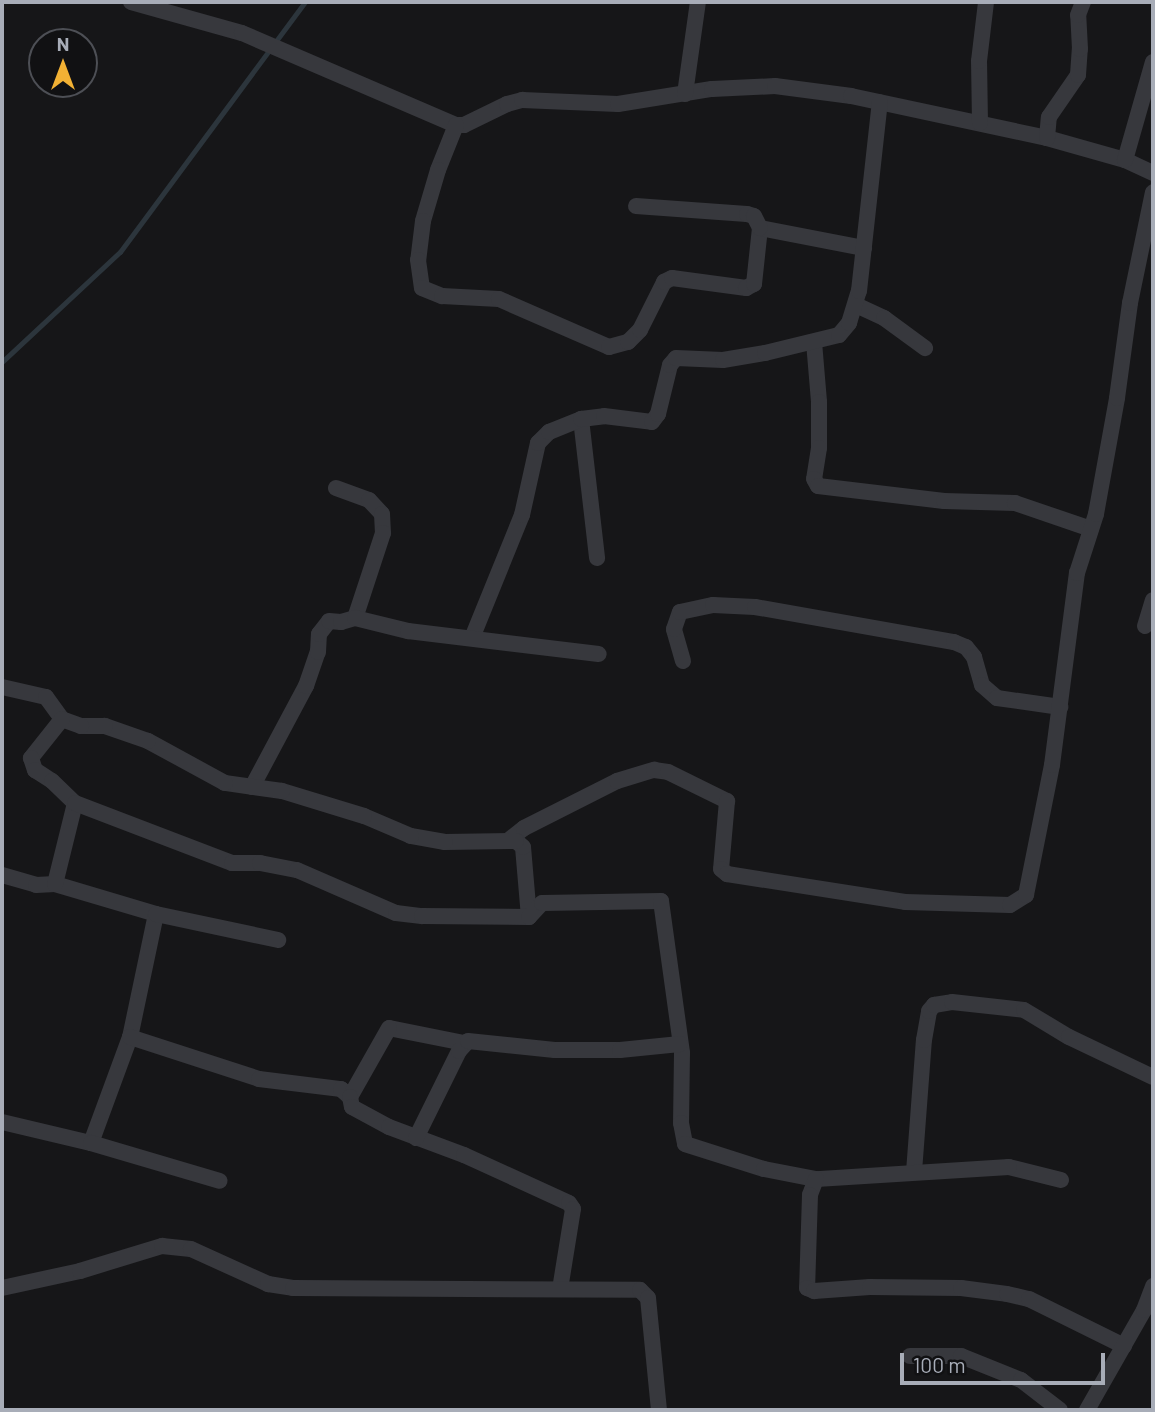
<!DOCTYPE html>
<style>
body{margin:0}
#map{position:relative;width:1155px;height:1412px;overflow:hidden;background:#161618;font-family:Barlow,sans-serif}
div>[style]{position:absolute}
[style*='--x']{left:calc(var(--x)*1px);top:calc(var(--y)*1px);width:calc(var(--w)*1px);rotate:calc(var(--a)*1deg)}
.stream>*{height:4.5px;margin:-2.25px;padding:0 2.25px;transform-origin:2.25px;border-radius:2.25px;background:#2c353c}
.street>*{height:16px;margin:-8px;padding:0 8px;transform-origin:8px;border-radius:8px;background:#37383d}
span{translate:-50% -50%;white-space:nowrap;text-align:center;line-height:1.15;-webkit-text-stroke:6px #111113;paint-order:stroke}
.frame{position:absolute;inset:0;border:4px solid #a8adb8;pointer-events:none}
.north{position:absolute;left:28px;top:28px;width:70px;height:70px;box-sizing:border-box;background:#111113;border:2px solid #4d4f55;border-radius:50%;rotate:0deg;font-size:19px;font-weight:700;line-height:28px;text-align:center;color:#a8adb8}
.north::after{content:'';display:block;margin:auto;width:24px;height:32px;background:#f2b134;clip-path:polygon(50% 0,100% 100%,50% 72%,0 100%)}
.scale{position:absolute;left:900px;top:1353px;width:205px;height:32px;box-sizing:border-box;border:4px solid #a8adb8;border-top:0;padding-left:9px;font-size:21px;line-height:24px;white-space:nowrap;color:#a8adb8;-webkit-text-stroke:5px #111113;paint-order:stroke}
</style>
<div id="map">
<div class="stream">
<div style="--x:2;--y:362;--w:161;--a:-43"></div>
<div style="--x:120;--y:252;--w:311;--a:-53.5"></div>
</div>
<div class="street">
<div style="--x:131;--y:2;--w:115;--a:15.6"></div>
<div style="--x:242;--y:33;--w:233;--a:23.3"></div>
<div style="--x:456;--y:125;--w:8;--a:0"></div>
<div style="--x:464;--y:125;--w:48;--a:-26"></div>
<div style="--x:507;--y:104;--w:16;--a:-15"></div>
<div style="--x:522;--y:100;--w:96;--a:2.4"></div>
<div style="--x:618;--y:104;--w:95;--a:-9.1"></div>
<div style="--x:712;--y:89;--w:63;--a:-2.7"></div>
<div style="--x:775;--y:86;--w:77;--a:7.5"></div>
<div style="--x:851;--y:96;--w:200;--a:12.1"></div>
<div style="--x:1047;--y:138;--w:81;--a:15.8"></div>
<div style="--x:1125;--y:160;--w:31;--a:25"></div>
<div style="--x:685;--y:94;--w:93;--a:-82"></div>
<div style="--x:980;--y:123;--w:62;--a:-90.9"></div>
<div style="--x:979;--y:61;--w:59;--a:-83.2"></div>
<div style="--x:456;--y:125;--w:48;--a:111.8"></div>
<div style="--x:438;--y:170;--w:53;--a:106.4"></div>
<div style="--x:423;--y:221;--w:39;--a:97"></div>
<div style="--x:418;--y:260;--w:28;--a:82"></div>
<div style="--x:422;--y:288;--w:22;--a:22"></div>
<div style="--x:442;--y:296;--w:57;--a:3"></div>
<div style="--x:499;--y:299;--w:120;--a:23.6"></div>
<div style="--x:609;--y:347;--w:20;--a:-15"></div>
<div style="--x:628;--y:342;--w:17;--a:-45"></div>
<div style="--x:640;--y:330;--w:54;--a:-63.4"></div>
<div style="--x:664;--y:282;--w:9;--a:-27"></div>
<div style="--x:672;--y:278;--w:75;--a:7.7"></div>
<div style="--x:746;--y:288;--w:9;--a:-27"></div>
<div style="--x:754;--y:284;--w:56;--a:-83.9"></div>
<div style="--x:760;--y:228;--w:106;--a:10.9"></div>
<div style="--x:1047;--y:138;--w:21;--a:-85"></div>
<div style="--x:1049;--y:117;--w:51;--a:-55.4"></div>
<div style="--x:1078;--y:75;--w:26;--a:-86"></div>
<div style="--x:1080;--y:49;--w:34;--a:-93"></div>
<div style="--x:1078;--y:15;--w:14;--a:-69"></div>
<div style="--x:1125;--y:160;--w:102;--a:-74.1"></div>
<div style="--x:636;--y:206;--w:111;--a:4.1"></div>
<div style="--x:747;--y:214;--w:7;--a:16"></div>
<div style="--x:754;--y:216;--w:13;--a:63"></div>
<div style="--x:856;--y:305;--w:31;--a:25"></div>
<div style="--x:884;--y:318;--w:51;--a:36.2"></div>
<div style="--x:814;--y:342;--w:60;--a:85.2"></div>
<div style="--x:819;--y:402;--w:46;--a:90"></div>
<div style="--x:819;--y:448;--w:31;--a:99"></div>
<div style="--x:814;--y:479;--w:8;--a:60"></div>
<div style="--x:818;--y:486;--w:127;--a:6.8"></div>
<div style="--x:944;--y:501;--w:71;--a:1.6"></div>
<div style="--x:1015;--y:503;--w:80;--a:18.9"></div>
<div style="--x:581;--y:419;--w:140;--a:83.4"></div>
<div style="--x:336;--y:488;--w:35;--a:20"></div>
<div style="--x:369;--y:500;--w:19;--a:47"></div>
<div style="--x:382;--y:514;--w:19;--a:87"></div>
<div style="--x:383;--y:533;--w:89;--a:108.2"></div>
<div style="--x:1145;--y:626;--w:27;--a:-73"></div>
<div style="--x:472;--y:638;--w:133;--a:-67.9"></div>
<div style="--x:522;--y:515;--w:74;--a:-77.5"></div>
<div style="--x:538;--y:443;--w:16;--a:-45"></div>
<div style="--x:549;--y:432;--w:35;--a:-22"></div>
<div style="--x:581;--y:419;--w:23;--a:-7"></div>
<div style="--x:604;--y:416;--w:48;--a:7.1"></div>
<div style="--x:652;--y:422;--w:10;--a:-53"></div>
<div style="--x:658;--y:414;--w:50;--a:-76.2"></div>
<div style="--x:670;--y:365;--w:9;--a:-49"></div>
<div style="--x:676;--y:358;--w:47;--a:2.4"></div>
<div style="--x:723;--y:360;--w:43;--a:-9.5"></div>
<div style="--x:765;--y:353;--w:76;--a:-13.7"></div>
<div style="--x:839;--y:335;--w:16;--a:-50"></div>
<div style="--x:849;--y:323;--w:34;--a:-73"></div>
<div style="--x:859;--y:291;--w:190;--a:-83.7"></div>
<div style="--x:683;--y:661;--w:33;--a:-106"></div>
<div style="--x:674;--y:629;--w:18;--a:-71"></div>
<div style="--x:680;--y:612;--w:34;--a:-12"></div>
<div style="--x:713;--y:605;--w:42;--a:2.7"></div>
<div style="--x:755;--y:607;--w:202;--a:10"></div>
<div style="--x:954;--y:642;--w:13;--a:23"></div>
<div style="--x:966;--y:647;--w:13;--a:51"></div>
<div style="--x:974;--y:657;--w:29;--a:74"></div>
<div style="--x:982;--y:685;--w:20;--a:41"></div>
<div style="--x:997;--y:698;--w:64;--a:8.1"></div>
<div style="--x:2;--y:687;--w:45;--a:12.8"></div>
<div style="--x:46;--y:697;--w:27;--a:54"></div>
<div style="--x:252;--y:787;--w:115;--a:-61.9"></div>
<div style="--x:306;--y:686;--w:36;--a:-71"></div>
<div style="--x:318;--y:652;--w:18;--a:-87"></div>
<div style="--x:319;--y:634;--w:16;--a:-52"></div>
<div style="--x:329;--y:621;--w:12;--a:5"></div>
<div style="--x:341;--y:622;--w:15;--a:-16"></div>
<div style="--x:355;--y:618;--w:55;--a:13.8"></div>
<div style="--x:408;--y:631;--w:192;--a:6.9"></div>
<div style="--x:510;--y:839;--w:18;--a:-38"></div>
<div style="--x:524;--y:828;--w:104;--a:-26.8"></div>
<div style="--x:617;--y:781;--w:39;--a:-17"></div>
<div style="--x:654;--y:770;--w:14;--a:8"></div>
<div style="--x:668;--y:772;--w:66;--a:26.2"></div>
<div style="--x:727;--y:801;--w:68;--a:95"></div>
<div style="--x:721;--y:869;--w:8;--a:40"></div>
<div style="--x:727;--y:874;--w:180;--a:8.9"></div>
<div style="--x:905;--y:902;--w:105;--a:1.6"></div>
<div style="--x:1010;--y:905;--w:19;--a:-32"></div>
<div style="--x:1026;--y:895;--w:133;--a:-78.7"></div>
<div style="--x:1052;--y:765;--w:194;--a:-82.6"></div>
<div style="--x:1077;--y:573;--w:62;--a:-72.1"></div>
<div style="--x:1096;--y:514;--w:118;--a:-79.7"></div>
<div style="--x:1117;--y:398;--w:96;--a:-82.2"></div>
<div style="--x:1130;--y:303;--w:113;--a:-78.3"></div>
<div style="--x:2;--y:875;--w:35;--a:16"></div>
<div style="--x:36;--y:885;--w:19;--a:-3"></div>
<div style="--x:55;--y:884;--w:105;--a:16.5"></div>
<div style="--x:156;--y:914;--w:126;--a:101.9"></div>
<div style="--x:130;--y:1037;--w:113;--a:110.2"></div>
<div style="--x:55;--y:884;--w:83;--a:-76.1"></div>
<div style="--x:156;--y:914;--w:125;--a:12"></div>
<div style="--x:529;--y:917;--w:70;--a:-94.9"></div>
<div style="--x:523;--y:847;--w:9;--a:-139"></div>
<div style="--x:516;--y:841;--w:71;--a:179.2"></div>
<div style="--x:445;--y:842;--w:35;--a:-170"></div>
<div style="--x:411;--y:836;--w:51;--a:-156.9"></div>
<div style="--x:364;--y:816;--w:86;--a:-163"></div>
<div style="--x:282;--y:791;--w:58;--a:-172"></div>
<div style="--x:225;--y:783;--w:88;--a:-151.4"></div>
<div style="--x:148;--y:741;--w:46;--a:-160.8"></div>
<div style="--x:105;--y:726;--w:24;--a:180"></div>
<div style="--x:81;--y:726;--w:20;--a:-160"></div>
<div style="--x:62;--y:719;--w:50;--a:128.5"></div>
<div style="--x:31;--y:758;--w:13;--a:72"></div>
<div style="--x:35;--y:770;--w:20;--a:33"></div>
<div style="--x:52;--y:781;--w:32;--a:44"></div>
<div style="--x:75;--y:803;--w:168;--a:20.9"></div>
<div style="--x:232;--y:863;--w:28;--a:0"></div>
<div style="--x:260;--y:863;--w:38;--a:11"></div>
<div style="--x:297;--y:870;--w:108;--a:23.5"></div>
<div style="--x:396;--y:913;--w:26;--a:7"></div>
<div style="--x:422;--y:916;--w:107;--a:0.5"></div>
<div style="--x:529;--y:917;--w:19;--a:-47"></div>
<div style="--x:542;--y:903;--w:119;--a:-1"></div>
<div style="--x:661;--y:901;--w:153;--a:82.1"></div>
<div style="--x:682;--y:1053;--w:70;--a:90.8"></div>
<div style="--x:681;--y:1123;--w:21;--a:79"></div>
<div style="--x:685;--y:1144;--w:83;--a:17.6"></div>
<div style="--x:764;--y:1169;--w:53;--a:10.9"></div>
<div style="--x:130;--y:1037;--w:136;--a:18"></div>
<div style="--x:259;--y:1079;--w:83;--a:7"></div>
<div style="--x:341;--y:1089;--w:12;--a:42"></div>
<div style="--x:464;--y:1043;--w:76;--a:-168.7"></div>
<div style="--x:389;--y:1028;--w:79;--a:119.5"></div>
<div style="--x:350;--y:1097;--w:10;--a:79"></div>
<div style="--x:352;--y:1107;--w:42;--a:28.4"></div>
<div style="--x:389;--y:1127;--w:80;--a:20.5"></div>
<div style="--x:464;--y:1155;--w:115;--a:24.6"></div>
<div style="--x:569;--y:1203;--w:7;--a:56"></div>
<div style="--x:573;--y:1209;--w:81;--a:99.2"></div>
<div style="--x:2;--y:1122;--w:91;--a:13.3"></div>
<div style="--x:91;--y:1143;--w:134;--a:16.4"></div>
<div style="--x:416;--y:1138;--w:97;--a:-63.7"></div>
<div style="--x:459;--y:1051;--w:13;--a:-48"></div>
<div style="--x:468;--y:1041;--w:87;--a:5.9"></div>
<div style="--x:555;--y:1050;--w:65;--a:0"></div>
<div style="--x:620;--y:1050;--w:60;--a:-5.7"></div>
<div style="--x:914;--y:1172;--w:132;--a:-85.7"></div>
<div style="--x:924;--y:1040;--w:29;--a:-80"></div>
<div style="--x:929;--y:1011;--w:8;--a:-50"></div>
<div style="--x:934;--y:1005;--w:18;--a:-9"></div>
<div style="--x:952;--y:1002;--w:72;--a:6.3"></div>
<div style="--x:1024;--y:1010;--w:52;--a:31"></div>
<div style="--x:1069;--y:1037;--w:93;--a:25.5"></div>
<div style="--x:1061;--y:1180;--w:54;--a:-166"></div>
<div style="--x:1009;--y:1167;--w:193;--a:176.4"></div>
<div style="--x:816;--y:1179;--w:17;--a:111"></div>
<div style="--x:810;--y:1195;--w:93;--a:91.8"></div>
<div style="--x:807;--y:1288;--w:8;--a:23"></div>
<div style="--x:814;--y:1291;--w:56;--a:-4.1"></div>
<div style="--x:870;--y:1287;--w:91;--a:0.6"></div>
<div style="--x:961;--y:1288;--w:46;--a:7.4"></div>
<div style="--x:1007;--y:1294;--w:23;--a:13"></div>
<div style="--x:1029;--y:1299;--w:106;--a:26.3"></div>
<div style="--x:2;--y:1288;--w:80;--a:-12.3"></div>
<div style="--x:80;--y:1271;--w:86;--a:-17"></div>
<div style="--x:162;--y:1246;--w:29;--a:6"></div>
<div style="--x:191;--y:1249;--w:85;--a:24.4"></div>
<div style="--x:268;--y:1284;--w:25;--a:9"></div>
<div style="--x:293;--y:1288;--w:347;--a:0.3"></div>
<div style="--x:640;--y:1290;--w:11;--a:45"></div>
<div style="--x:648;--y:1298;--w:113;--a:84.4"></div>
<div style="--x:910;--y:1356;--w:51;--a:0"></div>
<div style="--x:961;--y:1356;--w:65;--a:21.8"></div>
<div style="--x:1021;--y:1380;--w:49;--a:37.6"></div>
<div style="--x:1087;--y:1410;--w:115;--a:-60.3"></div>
<div style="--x:1144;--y:1310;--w:26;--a:-69"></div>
</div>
<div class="frame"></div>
<div class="north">N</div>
<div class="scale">100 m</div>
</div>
